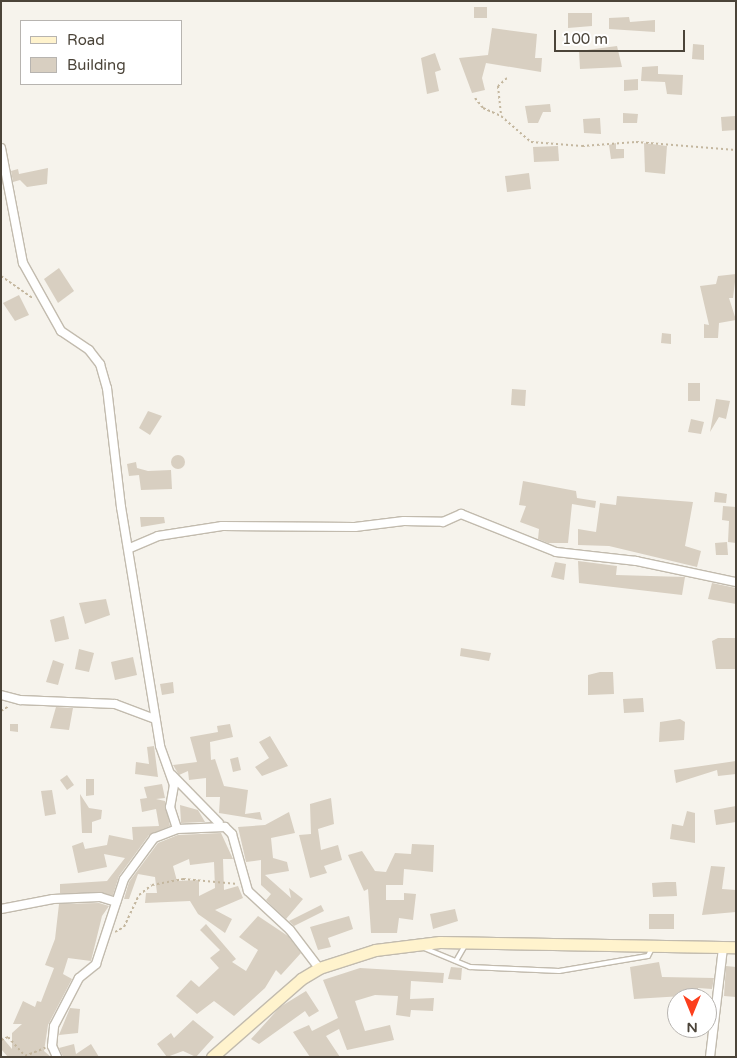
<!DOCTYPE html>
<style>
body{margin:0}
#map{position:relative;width:737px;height:1058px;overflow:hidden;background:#f6f3ec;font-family:"Varela Round",sans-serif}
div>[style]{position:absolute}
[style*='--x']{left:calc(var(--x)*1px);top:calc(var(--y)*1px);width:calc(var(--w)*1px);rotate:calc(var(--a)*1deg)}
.building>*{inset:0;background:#d8cfc1}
.round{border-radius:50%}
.path>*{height:2px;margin-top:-1px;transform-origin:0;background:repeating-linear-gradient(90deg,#c4b79f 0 2.5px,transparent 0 5px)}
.roads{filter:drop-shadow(1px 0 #c2bbae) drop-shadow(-1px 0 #c2bbae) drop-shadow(0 1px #c2bbae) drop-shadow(0 -1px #c2bbae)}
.service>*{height:4px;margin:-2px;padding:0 2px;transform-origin:2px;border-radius:2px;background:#fff}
.minor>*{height:8px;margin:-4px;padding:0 4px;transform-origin:4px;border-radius:4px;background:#fff}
.secondary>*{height:11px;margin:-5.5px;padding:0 5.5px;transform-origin:5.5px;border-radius:5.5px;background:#fff3cd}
span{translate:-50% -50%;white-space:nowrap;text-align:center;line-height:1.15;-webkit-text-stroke:4px #fff;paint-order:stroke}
.frame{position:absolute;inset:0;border:2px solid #4b4439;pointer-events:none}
.legend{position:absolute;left:20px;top:20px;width:162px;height:65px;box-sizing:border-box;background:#fff;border:1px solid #b7b4b0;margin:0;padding:6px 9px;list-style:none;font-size:15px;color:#4b4439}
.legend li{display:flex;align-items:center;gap:10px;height:25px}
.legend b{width:25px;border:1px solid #b7b4b0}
.north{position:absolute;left:667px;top:988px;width:50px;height:50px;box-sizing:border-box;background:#fff;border:1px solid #b7b4b0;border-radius:50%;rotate:180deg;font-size:14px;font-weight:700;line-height:20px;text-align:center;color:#4b4439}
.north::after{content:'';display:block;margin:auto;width:18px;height:22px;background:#fc3f1d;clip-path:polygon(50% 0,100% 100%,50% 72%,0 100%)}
.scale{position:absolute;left:554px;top:30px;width:131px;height:22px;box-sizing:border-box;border:2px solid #4b4439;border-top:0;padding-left:6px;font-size:15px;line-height:18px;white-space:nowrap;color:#4b4439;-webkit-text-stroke:4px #fff;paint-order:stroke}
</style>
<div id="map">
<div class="building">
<div style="clip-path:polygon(474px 7px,487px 7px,487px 18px,474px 18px)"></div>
<div style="clip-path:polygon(568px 13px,592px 13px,592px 26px,568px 28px)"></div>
<div style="clip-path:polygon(629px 17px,630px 22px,655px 20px,655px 32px,609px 29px,609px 18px)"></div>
<div style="clip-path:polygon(492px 28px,537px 34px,535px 58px,542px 58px,541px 72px,486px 63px,482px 78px,485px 90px,472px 93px,459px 58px,488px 55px)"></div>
<div style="clip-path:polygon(693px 44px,704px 45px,704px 60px,692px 59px)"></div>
<div style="clip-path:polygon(617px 46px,622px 67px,580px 69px,579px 51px)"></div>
<div style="clip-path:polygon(435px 53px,441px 70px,435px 72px,439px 91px,427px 94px,421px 58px)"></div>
<div style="clip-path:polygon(658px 66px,658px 74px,683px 75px,682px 95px,667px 94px,665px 82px,641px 81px,642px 67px)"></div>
<div style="clip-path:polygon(638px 79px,638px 90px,624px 91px,624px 80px)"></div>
<div style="clip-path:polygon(550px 104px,551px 112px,543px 112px,538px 123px,528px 123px,525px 106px)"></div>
<div style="clip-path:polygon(623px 113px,638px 114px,637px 123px,623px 123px)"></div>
<div style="clip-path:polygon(735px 116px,736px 130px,722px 131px,721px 117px)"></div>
<div style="clip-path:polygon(600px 118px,601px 134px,584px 133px,583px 119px)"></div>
<div style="clip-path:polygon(616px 143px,616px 149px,624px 149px,624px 158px,611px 159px,609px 145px)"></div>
<div style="clip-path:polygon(644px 143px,667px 146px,665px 174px,645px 172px)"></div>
<div style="clip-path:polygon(558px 146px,559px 161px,534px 162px,533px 147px)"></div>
<div style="clip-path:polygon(48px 168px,47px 184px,27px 187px,20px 180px,13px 182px,11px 171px,18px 169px,19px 174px)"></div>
<div style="clip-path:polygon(529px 173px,531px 189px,507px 192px,505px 176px)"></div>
<div style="clip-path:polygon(59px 268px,74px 291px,58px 303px,44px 279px)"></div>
<div style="clip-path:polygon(736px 274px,733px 298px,729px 298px,736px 320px,719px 323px,718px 338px,704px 338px,704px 324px,709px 325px,700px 286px,716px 284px,718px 276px)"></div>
<div style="clip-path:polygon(19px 295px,29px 315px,15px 321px,3px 303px)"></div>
<div style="clip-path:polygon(662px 333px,671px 334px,671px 344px,661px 343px)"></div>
<div style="clip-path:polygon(688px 383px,700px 383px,700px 401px,688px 401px)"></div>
<div style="clip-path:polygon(512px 389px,526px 390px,525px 406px,511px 405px)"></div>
<div style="clip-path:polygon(716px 399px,730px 401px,726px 419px,719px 417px,710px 432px)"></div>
<div style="clip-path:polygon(148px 411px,162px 416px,150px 435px,139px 428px)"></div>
<div style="clip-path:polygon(691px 419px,704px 422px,701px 434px,688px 432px)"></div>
<div class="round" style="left:171px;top:455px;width:14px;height:14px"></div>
<div style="clip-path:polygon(136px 462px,137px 468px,148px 471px,171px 470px,172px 489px,141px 490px,139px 475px,129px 476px,127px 464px)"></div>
<div style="clip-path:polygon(523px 481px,576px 491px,577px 498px,596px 501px,595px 508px,572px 504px,568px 543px,548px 543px,538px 539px,539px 529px,520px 522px,526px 506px,519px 505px)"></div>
<div style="clip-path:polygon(715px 492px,727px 494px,726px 503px,714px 502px)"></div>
<div style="clip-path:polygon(617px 496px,693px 502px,685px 546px,701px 551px,697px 567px,609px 546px,578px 545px,578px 529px,596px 532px,600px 503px,616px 505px)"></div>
<div style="clip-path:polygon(723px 506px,736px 507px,736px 543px,728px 542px,729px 521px,722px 520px)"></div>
<div style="clip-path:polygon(140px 517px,164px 517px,165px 523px,141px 527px)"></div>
<div style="clip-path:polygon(727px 542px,728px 555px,716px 555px,715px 543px)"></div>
<div style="clip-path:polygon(578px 561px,617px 566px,616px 575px,685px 577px,682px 595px,579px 583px)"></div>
<div style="clip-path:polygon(555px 562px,566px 564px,564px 580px,551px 577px)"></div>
<div style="clip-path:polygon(712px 583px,736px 588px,736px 604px,708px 599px)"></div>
<div style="clip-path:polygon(106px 599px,110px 615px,85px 624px,79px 603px)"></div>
<div style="clip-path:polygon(64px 616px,69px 639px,55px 642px,50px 620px)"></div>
<div style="clip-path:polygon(718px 638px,736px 638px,736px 669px,716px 669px,712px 641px)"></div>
<div style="clip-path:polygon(461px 648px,491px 653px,489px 661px,460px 656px)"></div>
<div style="clip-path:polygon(79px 649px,94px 653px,89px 672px,75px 669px)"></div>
<div style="clip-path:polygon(133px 657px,137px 675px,115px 680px,111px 662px)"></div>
<div style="clip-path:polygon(53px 660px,64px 664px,58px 685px,46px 682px)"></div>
<div style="clip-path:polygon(600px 672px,613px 672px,614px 694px,588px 695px,588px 675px)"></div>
<div style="clip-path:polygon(173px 682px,174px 693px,162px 695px,160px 684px)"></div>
<div style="clip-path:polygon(643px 698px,644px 712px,624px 713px,623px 699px)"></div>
<div style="clip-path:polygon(56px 707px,73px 708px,69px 730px,50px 728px)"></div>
<div style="clip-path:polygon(680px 719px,685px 722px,684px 740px,659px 742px,660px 722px)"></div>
<div style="clip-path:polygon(10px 724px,18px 724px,18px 732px,10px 731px)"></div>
<div style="clip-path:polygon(230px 724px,233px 737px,210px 742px,211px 760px,215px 759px,224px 786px,248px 790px,245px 814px,260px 812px,262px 820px,219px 813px,220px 797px,206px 797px,206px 778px,189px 780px,188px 771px,179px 775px,173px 765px,197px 762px,190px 737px,218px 732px,217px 726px)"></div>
<div style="clip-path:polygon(270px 736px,288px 766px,262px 776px,255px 767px,269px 758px,259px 742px)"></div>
<div style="clip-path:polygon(154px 746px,158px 777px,135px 774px,136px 762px,149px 764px,147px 747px)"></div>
<div style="clip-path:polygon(238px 757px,241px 770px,233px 772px,230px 759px)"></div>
<div style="clip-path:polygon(736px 761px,736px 774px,718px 776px,717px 770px,676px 783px,674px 770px)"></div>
<div style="clip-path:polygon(67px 775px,74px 785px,67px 790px,60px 780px)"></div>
<div style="clip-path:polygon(86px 779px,94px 779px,94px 795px,86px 796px)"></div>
<div style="clip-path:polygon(162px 784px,165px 798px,156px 799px,165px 801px,170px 826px,149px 835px,119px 876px,113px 895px,60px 893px,60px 884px,107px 881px,125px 858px,104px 854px,107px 867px,78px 873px,72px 846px,83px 842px,85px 849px,107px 845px,109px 835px,133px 840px,132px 827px,159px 826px,156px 809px,142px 812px,140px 799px,147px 798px,144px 787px)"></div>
<div style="clip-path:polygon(52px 790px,56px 814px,45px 816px,41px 791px)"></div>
<div style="clip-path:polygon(80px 794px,89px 808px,102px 810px,101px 819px,92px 822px,92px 833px,82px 833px)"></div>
<div style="clip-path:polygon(331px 798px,334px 824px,318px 829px,321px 850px,338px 845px,342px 860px,324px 866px,327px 873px,310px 878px,299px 835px,311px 834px,310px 804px)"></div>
<div style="clip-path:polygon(180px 805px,198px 810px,205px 822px,181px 823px)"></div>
<div style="clip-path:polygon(736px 806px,736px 822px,716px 825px,714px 810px)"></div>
<div style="clip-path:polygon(687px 811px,695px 813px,695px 843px,670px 839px,672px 824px,683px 826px)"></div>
<div style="clip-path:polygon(289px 812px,295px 833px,271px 838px,273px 858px,287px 862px,289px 871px,265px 875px,291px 898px,289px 888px,303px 899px,286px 919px,266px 900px,271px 894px,261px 885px,261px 860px,246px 862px,238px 827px,265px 825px)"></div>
<div style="clip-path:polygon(evenodd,221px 833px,233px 859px,223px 859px,224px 890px,238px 886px,243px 898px,215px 910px,232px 919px,225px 933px,198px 914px,190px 901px,145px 903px,146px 893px,157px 893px,155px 877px,138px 874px,129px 899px,124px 899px,129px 882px,158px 843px,178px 835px,221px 833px,189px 859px,190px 865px,214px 862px,215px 888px,199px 896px,199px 880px,177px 881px,173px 866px,189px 859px)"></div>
<div style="clip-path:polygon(412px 844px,434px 845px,433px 872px,404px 869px,403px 885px,386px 885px,386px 900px,404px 900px,404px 893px,416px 894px,413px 920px,399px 918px,397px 933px,371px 933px,368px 889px,364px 891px,348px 855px,362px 851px,375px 871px,386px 872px,395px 853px,411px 854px)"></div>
<div style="clip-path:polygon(711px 866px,725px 867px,722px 889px,736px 890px,736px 912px,702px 915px)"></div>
<div style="clip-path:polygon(666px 882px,676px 882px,677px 896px,653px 897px,652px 883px)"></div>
<div style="clip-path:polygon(99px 903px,109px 906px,102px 916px,91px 961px,68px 958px,63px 974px,72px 979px,48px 1025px,44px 1051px,51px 1057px,8px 1057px,1px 1049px,1px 1036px,12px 1049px,12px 1033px,22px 1024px,13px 1024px,23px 1001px,35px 1007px,37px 1001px,41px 1002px,54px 968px,45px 965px,55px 939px,59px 904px)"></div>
<div style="clip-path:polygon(321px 905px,324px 911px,294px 926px,289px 921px)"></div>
<div style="clip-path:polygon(455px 909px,458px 921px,433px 929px,430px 914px)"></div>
<div style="clip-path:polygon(649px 914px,674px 914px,674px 929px,649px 929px)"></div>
<div style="clip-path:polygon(258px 916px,288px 936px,301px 953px,281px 975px,276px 970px,265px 988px,234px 1016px,214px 1001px,197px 1014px,176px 996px,191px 980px,199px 987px,219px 968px,210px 958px,220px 950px,200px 930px,206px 924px,236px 959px,232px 962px,246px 971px,258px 950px,239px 937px)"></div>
<div style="clip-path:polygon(349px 916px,353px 929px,328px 938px,331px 947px,318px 950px,310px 927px)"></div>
<div style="clip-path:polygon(659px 962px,662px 977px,714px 978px,712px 989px,698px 988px,699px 995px,634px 999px,630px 967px)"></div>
<div style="clip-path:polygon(726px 966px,736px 967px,736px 997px,724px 996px)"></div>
<div style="clip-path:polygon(451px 967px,462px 968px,461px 980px,448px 979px)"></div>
<div style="clip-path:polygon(360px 968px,444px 973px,443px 983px,411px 981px,410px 999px,434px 998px,433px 1011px,411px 1010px,410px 1017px,396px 1015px,398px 996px,375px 995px,355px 1001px,365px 1031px,390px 1025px,394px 1040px,347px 1050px,339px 1029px,326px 1036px,340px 1057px,310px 1057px,293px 1032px,309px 1025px,312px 1031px,338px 1018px,323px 980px)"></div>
<div style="clip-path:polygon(306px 991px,319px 1011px,309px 1017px,305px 1011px,259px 1044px,251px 1039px,280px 1007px)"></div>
<div style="clip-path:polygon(70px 1008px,80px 1009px,78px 1033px,59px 1035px)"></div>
<div style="clip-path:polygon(193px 1020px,214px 1037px,196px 1057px,183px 1051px,167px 1057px,157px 1044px,171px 1033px,174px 1038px)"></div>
<div style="clip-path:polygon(74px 1044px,76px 1054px,91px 1044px,99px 1057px,63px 1057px,59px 1048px)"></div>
</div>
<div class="path">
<div style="--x:507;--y:78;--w:12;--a:138"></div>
<div style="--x:498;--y:86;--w:30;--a:84"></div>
<div style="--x:501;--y:116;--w:40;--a:41"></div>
<div style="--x:531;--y:142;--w:51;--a:4.5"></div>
<div style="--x:582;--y:146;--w:54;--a:-4.2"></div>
<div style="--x:636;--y:142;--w:100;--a:4.6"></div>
<div style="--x:475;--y:98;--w:13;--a:51"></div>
<div style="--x:483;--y:108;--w:20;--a:24"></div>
<div style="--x:1;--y:276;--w:38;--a:35"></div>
<div style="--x:1;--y:711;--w:9;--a:-32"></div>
<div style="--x:115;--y:932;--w:10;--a:-29"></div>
<div style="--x:124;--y:927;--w:35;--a:-65"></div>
<div style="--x:139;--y:895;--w:16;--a:-38"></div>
<div style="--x:152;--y:885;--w:32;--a:-11"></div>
<div style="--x:183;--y:879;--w:55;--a:5.2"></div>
<div style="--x:1;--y:1040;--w:8;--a:-23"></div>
<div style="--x:8;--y:1037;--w:25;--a:48"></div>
<div style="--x:25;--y:1056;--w:22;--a:-22"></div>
</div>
<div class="roads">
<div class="service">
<div style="--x:424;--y:948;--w:50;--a:22.4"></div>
<div style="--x:470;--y:967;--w:89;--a:2.6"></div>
<div style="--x:559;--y:971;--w:90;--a:-9.6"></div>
<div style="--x:648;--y:956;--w:9;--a:-63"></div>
<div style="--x:456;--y:961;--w:20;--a:-60"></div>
</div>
<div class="minor">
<div style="--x:1;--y:148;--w:117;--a:79.2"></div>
<div style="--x:23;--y:263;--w:78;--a:60.8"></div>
<div style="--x:61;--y:331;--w:34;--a:34"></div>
<div style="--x:89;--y:350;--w:18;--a:52"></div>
<div style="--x:100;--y:364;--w:25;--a:74"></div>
<div style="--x:107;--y:388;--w:120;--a:83.3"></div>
<div style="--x:121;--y:507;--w:242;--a:80.7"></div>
<div style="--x:160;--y:746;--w:41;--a:70.3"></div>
<div style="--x:174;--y:785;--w:22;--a:100"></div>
<div style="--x:170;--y:807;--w:23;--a:72"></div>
<div style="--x:130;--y:548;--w:30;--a:-23"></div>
<div style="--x:158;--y:536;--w:65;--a:-8.9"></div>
<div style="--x:222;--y:526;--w:133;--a:0.4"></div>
<div style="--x:355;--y:527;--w:49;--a:-7"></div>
<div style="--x:404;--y:521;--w:39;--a:1"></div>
<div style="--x:443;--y:522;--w:20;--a:-24"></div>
<div style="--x:461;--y:514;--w:102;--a:21.8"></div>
<div style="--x:556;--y:552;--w:81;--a:6.4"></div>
<div style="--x:636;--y:561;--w:102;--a:11.9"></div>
<div style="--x:1;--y:695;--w:20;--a:15"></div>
<div style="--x:20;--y:700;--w:95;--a:2.4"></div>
<div style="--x:115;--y:704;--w:43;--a:20.6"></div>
<div style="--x:172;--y:775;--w:67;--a:45.6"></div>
<div style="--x:1;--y:909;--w:53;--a:-10.9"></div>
<div style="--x:53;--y:899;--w:47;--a:-2.4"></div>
<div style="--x:100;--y:897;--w:17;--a:17"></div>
<div style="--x:57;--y:1057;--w:12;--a:-114"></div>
<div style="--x:52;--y:1046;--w:20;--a:-84"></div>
<div style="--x:54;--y:1026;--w:54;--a:-62.5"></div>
<div style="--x:79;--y:978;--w:22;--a:-39"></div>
<div style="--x:96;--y:964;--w:89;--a:-71.8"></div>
<div style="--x:124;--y:879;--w:51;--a:-53.8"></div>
<div style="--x:154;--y:838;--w:25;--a:-21"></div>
<div style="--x:177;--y:829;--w:48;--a:-2.4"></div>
<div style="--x:225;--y:827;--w:10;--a:45"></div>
<div style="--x:232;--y:834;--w:59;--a:74.3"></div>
<div style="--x:248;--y:891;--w:57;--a:42.9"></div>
<div style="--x:290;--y:930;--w:48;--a:52.7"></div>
<div style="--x:710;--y:1057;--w:110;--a:-83.2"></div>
</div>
<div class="secondary">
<div style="--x:212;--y:1057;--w:118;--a:-41.2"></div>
<div style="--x:301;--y:979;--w:21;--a:-31"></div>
<div style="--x:319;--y:968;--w:59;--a:-17.8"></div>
<div style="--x:375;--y:950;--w:65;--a:-7"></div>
<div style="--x:440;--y:942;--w:296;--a:1"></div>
</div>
</div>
<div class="frame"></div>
<ul class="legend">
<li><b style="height:6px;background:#fff3cd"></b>Road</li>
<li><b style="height:14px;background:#d8cfc1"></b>Building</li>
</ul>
<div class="north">N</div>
<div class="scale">100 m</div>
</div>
